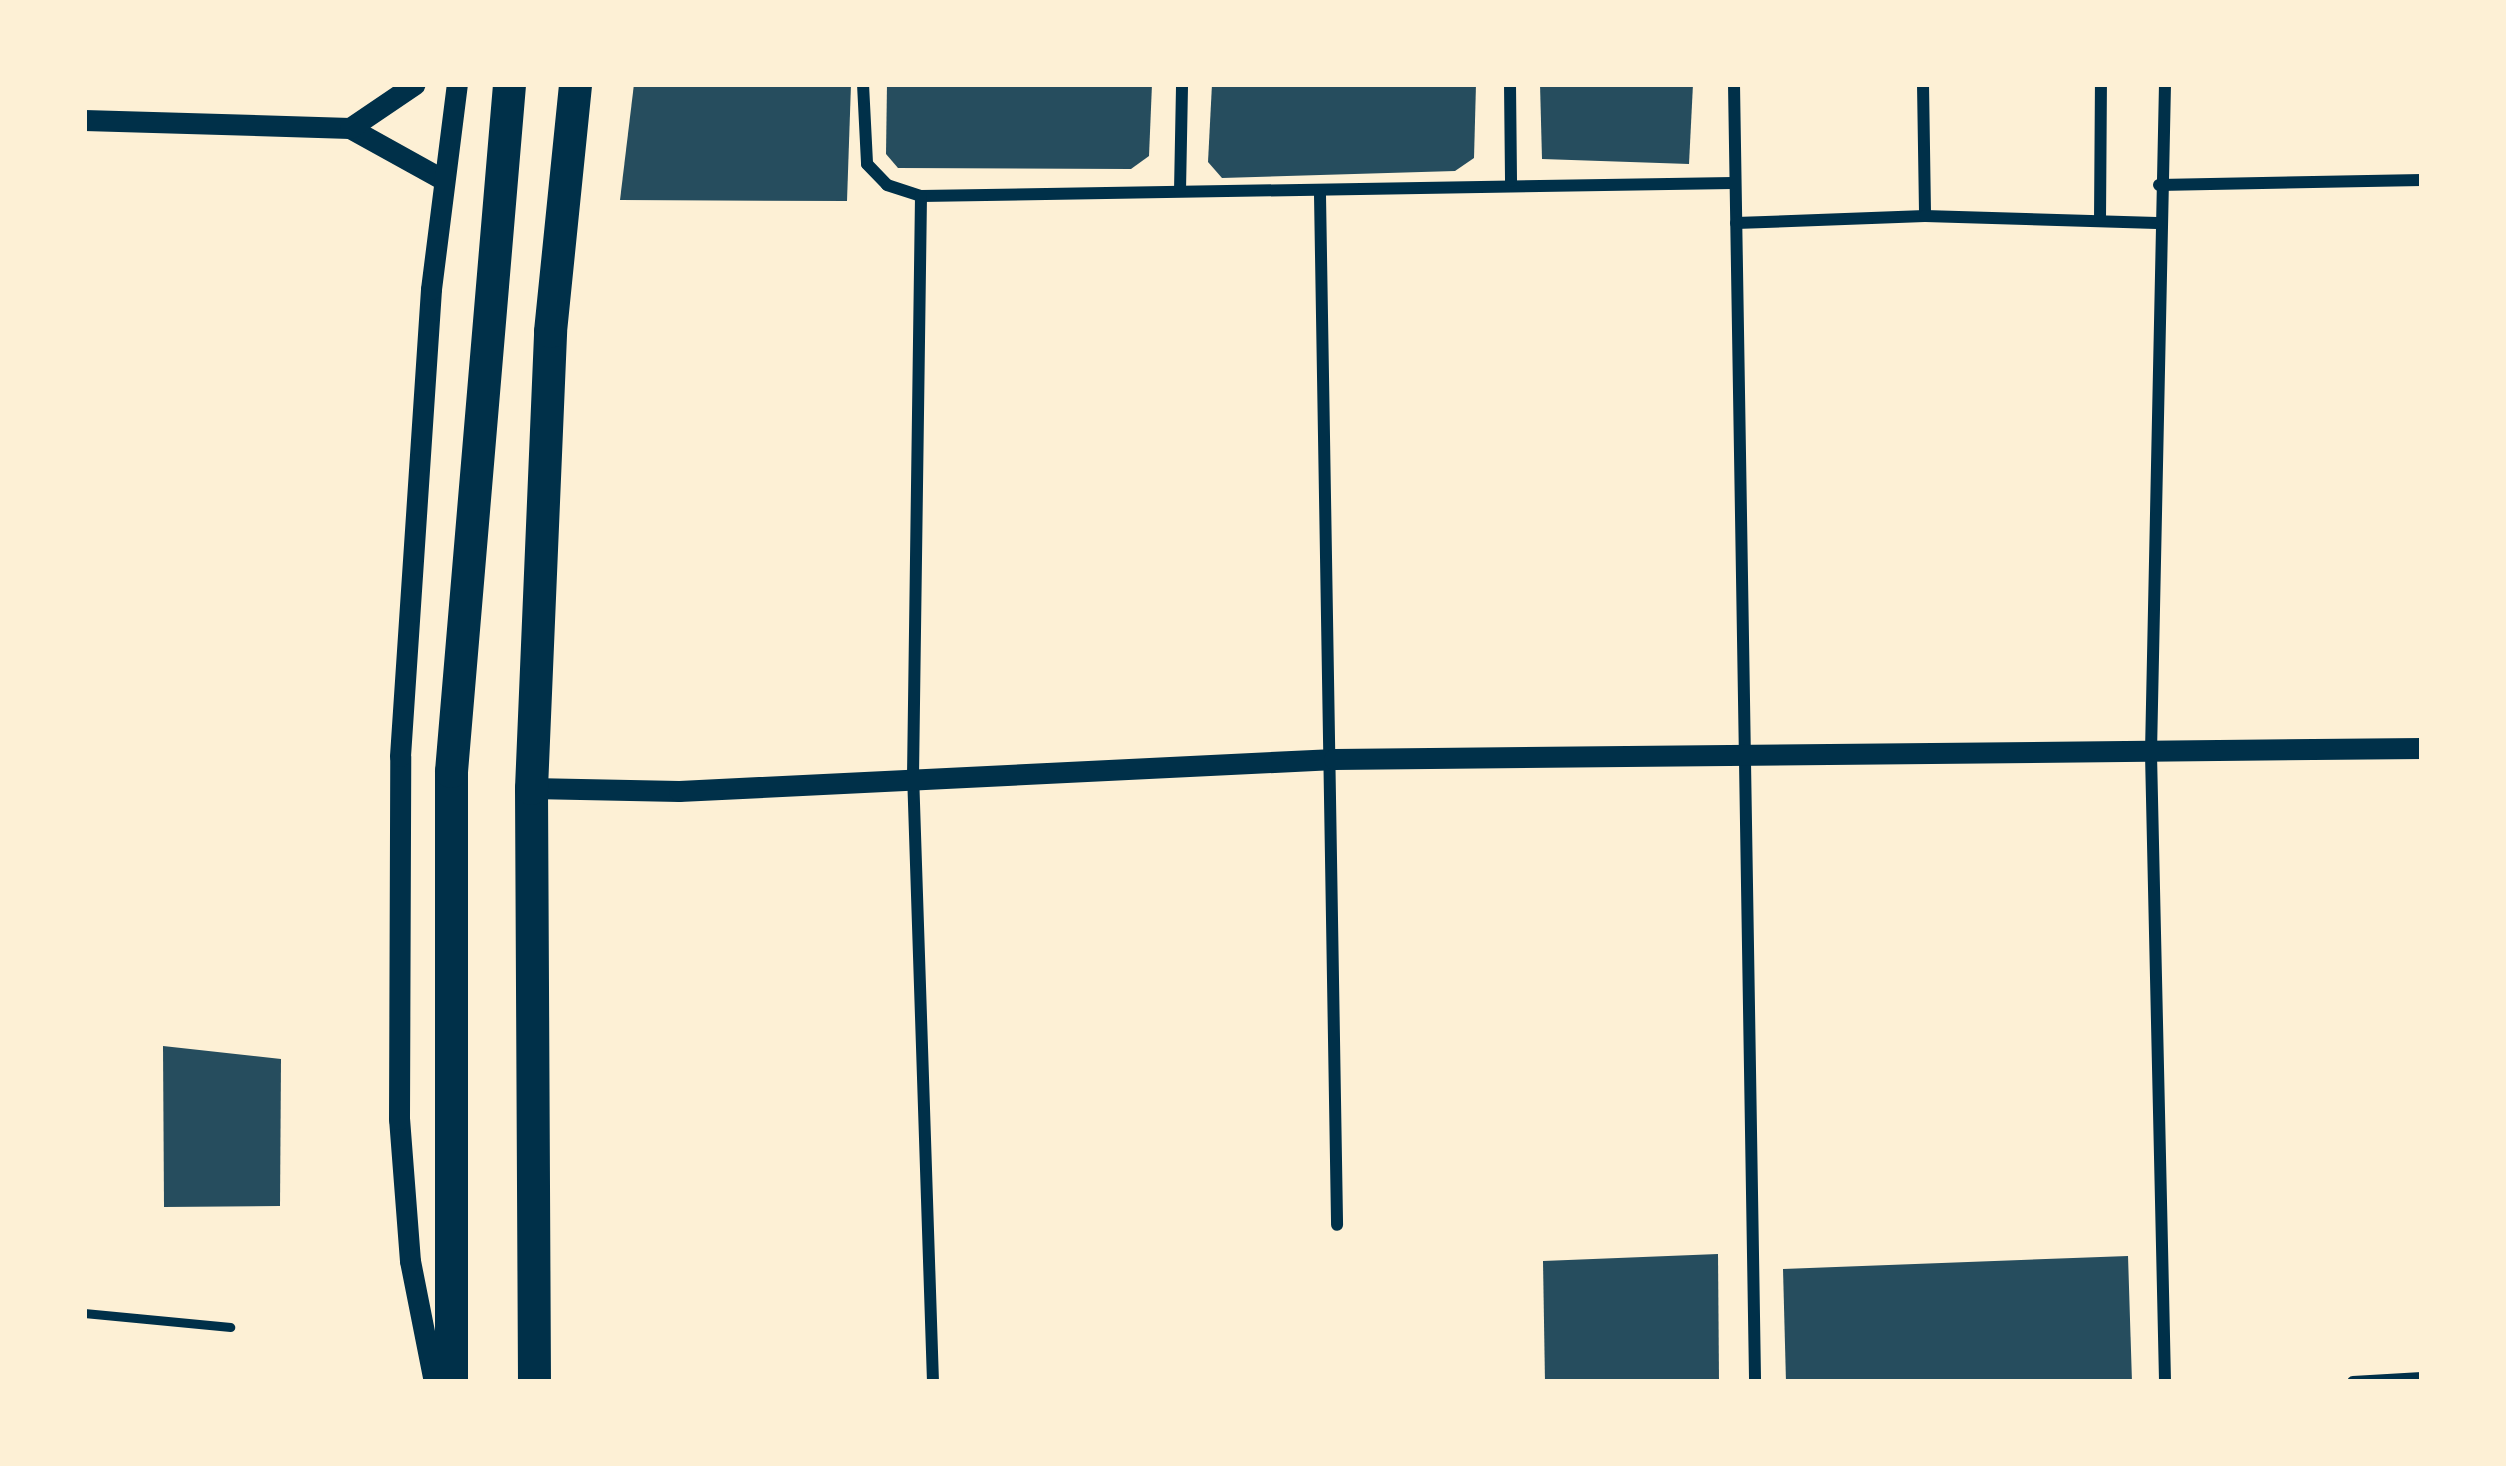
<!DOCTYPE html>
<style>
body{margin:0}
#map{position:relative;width:2506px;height:1466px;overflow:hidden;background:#fdf0d5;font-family:"Titillium Web",sans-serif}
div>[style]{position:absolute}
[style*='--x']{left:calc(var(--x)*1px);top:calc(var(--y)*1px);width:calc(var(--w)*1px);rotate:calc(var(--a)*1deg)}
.building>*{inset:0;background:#264d5e}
.service>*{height:9px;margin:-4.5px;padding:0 4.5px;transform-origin:4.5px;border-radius:4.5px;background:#003049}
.minor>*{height:12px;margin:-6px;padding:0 6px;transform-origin:6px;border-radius:6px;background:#003049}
.tertiary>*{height:21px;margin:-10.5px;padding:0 10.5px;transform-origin:10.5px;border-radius:10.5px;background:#003049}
.trunk>*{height:33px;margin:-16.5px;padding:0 16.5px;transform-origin:16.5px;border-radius:16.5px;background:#003049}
span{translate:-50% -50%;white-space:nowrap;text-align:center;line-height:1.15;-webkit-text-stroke:9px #fdf0d5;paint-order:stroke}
.frame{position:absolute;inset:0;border:87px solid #fdf0d5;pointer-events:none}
</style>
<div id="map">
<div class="building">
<div style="clip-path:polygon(634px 84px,851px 84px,847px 201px,620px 200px)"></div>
<div style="clip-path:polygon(887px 84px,1152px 84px,1149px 156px,1131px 169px,898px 168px,886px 154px)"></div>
<div style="clip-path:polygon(1212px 84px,1476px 84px,1474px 158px,1455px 171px,1222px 178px,1208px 162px)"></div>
<div style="clip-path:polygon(1540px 84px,1693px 84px,1689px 164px,1542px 159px)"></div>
<div style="clip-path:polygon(163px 1046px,281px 1059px,280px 1206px,164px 1207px)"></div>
<div style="clip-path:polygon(1718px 1254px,1719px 1382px,1545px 1382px,1543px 1261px)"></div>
<div style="clip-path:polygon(2128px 1256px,2132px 1382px,1786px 1382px,1783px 1269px)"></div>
</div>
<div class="service">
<div style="--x:84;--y:1313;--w:147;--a:5.5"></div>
</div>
<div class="minor">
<div style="--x:863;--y:84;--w:80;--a:87.1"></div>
<div style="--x:867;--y:164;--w:29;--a:46"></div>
<div style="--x:887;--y:185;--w:36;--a:18"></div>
<div style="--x:921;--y:196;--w:812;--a:-0.92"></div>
<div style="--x:1510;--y:84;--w:97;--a:89.4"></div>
<div style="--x:1734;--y:84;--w:1298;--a:89.07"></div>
<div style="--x:1923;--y:84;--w:132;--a:89.1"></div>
<div style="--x:2165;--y:84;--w:670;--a:91.2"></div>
<div style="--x:2151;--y:754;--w:628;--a:88.72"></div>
<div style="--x:2159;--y:185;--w:263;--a:-1.1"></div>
<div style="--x:1180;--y:191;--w:107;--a:-88.9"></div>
<div style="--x:1320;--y:195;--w:1030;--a:89.05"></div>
<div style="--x:921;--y:196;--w:577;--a:90.79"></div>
<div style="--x:913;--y:773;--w:609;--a:88.12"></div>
<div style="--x:2100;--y:220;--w:136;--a:-89.6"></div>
<div style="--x:1736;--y:223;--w:189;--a:-2.1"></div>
<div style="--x:1925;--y:216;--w:232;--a:1.7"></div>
<div style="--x:2353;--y:1382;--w:69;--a:-3.3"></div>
</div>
<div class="tertiary">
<div style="--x:84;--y:120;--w:266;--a:1.7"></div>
<div style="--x:350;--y:128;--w:107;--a:29"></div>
<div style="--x:350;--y:128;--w:78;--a:-34.1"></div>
<div style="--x:531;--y:788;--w:148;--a:1.2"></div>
<div style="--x:679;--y:791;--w:656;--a:-2.8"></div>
<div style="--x:1334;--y:759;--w:1088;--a:-0.58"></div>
<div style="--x:434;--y:1382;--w:123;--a:-101.2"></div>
<div style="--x:410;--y:1261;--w:142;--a:-94.4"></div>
<div style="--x:399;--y:1119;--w:363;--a:-89.8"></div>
<div style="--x:400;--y:756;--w:468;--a:-86.2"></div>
<div style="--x:431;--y:289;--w:207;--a:-82.8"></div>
</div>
<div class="trunk">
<div style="--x:451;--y:1382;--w:611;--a:-90"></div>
<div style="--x:451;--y:771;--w:689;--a:-85.17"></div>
<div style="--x:534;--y:1382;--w:594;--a:-90.29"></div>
<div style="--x:531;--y:788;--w:457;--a:-87.6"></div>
<div style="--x:550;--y:331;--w:248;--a:-84.2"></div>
</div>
<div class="frame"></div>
</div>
